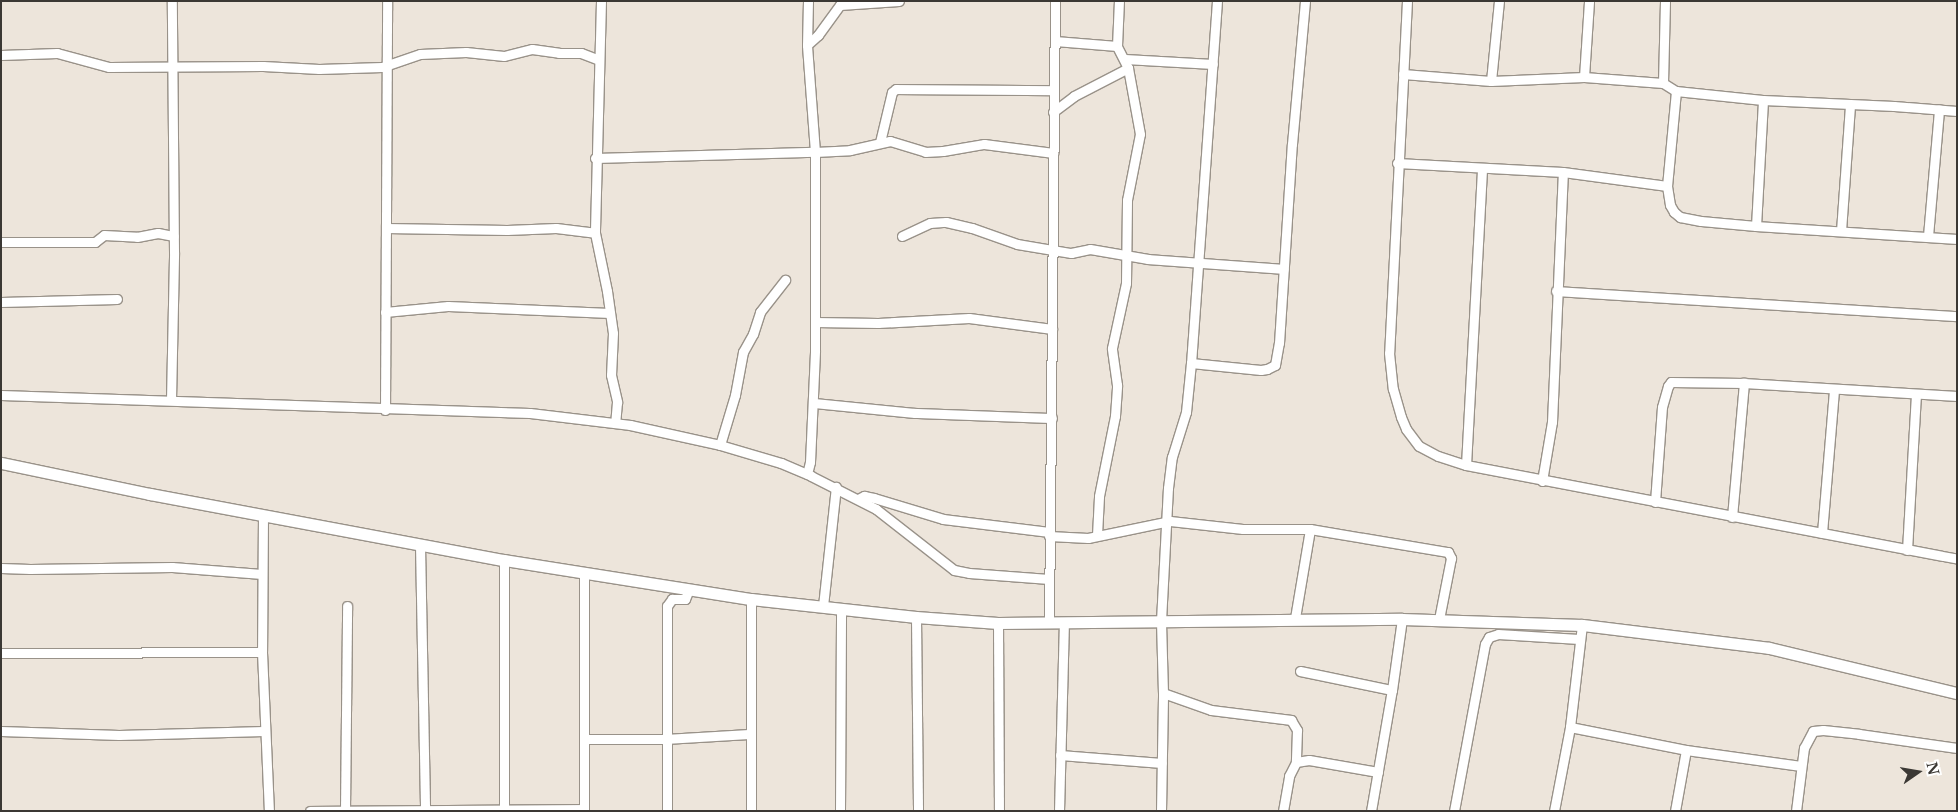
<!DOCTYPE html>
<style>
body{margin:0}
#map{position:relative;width:1958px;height:812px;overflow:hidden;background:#ede5db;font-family:"Libre Baskerville",serif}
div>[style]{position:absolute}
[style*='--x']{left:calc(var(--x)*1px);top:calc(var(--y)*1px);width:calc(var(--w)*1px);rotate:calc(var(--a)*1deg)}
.roads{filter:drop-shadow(1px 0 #999289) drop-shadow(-1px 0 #999289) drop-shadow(0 1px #999289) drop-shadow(0 -1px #999289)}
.minor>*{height:9px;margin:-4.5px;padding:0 4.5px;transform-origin:4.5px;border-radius:4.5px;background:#fff}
.tertiary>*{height:11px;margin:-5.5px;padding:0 5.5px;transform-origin:5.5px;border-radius:5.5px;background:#fff}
span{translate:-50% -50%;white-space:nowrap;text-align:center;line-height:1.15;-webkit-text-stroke:4px #fff;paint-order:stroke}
.frame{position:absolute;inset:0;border:2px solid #3b3834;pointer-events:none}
.north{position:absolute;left:1893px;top:747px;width:50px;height:50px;-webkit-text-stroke:4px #fff;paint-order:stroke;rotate:77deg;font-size:14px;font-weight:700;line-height:20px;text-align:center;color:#3b3834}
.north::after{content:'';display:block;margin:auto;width:18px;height:22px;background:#3b3834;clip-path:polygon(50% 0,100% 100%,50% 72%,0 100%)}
</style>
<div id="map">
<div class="roads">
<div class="minor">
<div style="--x:601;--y:1;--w:232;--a:91.5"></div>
<div style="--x:595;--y:233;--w:59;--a:78.3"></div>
<div style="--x:607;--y:291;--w:42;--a:81.9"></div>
<div style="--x:613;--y:333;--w:42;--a:92.7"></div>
<div style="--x:611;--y:375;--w:28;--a:77"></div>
<div style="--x:617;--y:402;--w:21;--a:95"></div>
<div style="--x:1217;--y:1;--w:363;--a:94.1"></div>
<div style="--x:1191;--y:363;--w:70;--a:5.7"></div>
<div style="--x:1261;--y:370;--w:6;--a:-9"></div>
<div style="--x:1267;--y:369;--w:9;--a:-27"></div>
<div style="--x:1275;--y:365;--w:22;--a:-80"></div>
<div style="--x:1279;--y:343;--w:199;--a:-86.3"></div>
<div style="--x:1292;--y:144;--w:144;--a:-84.8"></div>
<div style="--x:1407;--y:1;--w:352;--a:92.9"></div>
<div style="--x:1389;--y:353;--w:36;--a:84"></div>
<div style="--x:1393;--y:389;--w:29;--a:74"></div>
<div style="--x:1401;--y:417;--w:13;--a:67"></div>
<div style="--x:1406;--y:429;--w:21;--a:53"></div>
<div style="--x:1419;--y:446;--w:21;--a:28"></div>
<div style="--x:1438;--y:456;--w:29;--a:18"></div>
<div style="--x:1466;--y:465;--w:500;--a:10.8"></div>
<div style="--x:1055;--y:41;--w:62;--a:4.6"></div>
<div style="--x:1117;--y:46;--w:45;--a:-87.5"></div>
<div style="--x:807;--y:45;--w:15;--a:-42"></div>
<div style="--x:818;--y:35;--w:37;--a:-54"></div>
<div style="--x:840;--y:5;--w:59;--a:-3.9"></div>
<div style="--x:1;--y:55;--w:56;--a:-2"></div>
<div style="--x:57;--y:53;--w:54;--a:15.1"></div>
<div style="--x:109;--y:67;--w:154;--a:-0.4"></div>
<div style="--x:263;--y:66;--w:56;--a:3.1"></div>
<div style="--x:319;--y:69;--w:63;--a:-1.8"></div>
<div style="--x:382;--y:67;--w:40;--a:-18.9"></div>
<div style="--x:420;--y:54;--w:46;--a:-2.5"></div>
<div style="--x:466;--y:52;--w:38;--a:6"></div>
<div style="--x:504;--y:56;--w:29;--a:-14"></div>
<div style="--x:532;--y:49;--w:27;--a:8"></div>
<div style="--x:559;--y:53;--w:22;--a:0"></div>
<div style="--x:581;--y:53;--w:19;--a:21"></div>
<div style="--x:1125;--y:59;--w:88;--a:3.3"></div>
<div style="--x:1403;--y:74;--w:88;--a:4.5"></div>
<div style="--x:1491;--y:81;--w:93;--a:-2.5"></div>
<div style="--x:1584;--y:77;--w:79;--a:4.3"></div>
<div style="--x:1663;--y:83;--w:15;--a:32"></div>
<div style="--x:1676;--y:91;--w:87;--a:5.9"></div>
<div style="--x:1763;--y:100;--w:131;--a:2.6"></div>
<div style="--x:1894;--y:106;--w:63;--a:4.5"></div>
<div style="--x:1584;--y:77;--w:76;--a:-86.2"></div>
<div style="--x:1491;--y:81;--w:80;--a:-84.3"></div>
<div style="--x:1663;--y:83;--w:82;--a:-88.6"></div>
<div style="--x:1676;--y:91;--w:95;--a:95.4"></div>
<div style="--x:1667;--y:186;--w:19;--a:81"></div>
<div style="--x:1670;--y:205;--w:8;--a:60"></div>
<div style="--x:1674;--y:212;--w:8;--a:40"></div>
<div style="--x:1680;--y:217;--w:21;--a:11"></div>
<div style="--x:1701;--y:221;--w:55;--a:5.2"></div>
<div style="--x:1756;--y:226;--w:201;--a:3.7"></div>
<div style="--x:1053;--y:112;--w:26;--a:-37"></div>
<div style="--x:1074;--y:96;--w:61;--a:-27.4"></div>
<div style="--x:880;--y:142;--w:51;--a:-76.5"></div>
<div style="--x:892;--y:92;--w:5;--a:-37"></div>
<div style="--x:896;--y:89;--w:158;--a:0.4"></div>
<div style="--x:595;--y:158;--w:220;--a:-1.6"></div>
<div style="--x:815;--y:152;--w:35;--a:-3"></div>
<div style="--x:850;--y:150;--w:41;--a:-12.7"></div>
<div style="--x:890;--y:141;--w:37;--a:17"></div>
<div style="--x:925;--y:152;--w:18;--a:-3"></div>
<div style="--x:943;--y:151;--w:42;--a:-9.7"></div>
<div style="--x:984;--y:144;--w:70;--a:7.4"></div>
<div style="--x:1397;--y:163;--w:166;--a:3.1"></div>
<div style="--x:1563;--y:172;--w:105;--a:7.7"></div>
<div style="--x:1756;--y:226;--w:126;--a:-86.8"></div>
<div style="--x:386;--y:228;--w:121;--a:0.9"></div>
<div style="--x:507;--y:230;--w:49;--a:-2.3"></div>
<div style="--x:556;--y:228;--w:39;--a:7"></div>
<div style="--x:1841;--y:231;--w:127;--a:-85.9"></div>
<div style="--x:902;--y:236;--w:31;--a:-25"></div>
<div style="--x:930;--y:223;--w:16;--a:-4"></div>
<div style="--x:946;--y:222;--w:27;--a:13"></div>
<div style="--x:972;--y:228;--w:48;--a:19.6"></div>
<div style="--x:1017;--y:244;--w:55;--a:9.5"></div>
<div style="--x:1071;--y:253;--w:19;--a:-12"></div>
<div style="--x:1090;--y:249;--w:59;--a:9.8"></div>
<div style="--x:1148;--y:259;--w:136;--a:4.2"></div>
<div style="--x:1928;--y:236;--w:127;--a:-85"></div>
<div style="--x:1;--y:242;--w:94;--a:0"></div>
<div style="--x:95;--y:242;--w:11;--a:-38"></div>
<div style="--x:104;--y:235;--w:33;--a:3"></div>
<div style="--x:137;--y:237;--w:21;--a:-11"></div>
<div style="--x:158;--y:233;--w:16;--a:11"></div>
<div style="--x:1556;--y:291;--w:402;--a:3.6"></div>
<div style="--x:1;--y:302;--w:116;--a:-1.5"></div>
<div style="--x:385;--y:312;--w:63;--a:-5.4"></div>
<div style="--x:448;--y:306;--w:162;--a:2.5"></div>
<div style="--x:815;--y:322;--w:63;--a:0.9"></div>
<div style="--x:878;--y:323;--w:91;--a:-3.1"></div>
<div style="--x:969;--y:318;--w:84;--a:7.5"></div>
<div style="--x:1;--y:395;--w:529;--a:1.95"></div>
<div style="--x:530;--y:413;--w:101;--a:6.8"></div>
<div style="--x:630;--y:425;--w:92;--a:12.5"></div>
<div style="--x:720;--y:445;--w:64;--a:16.4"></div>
<div style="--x:781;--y:463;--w:33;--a:23"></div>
<div style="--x:811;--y:476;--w:73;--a:26.9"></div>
<div style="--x:876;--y:509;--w:99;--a:38"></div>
<div style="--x:954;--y:570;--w:15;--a:11"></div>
<div style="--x:969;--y:573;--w:80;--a:4.3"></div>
<div style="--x:171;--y:400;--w:148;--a:-88.8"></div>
<div style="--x:174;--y:252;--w:251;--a:-90.5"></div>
<div style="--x:814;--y:403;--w:101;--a:5.7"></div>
<div style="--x:915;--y:413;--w:137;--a:2.1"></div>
<div style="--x:385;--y:410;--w:409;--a:-89.7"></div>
<div style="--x:720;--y:445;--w:52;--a:-73.3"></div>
<div style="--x:735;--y:395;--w:44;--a:-79.5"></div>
<div style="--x:743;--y:352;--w:21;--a:-61"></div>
<div style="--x:753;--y:334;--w:23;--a:-72"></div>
<div style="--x:760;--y:312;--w:41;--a:-52"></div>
<div style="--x:1466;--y:465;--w:297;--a:-86.9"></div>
<div style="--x:807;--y:474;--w:12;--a:-76"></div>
<div style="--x:810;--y:462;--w:112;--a:-87.4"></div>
<div style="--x:815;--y:350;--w:198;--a:-90"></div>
<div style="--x:815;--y:152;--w:107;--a:-94.3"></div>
<div style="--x:807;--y:45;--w:44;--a:-88.7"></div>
<div style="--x:1542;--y:481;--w:60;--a:-80.4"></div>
<div style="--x:1552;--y:422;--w:250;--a:-87.5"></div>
<div style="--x:858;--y:499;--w:7;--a:-27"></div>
<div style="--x:864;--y:496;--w:10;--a:11"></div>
<div style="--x:874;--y:498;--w:72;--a:16.9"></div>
<div style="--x:943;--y:519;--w:107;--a:7"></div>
<div style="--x:1655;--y:502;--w:95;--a:-85.8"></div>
<div style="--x:1662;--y:407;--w:22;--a:-74"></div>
<div style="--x:1668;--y:386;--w:5;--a:-53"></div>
<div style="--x:1671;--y:382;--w:73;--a:0.8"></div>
<div style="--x:1744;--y:383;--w:213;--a:3.5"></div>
<div style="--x:263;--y:515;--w:137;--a:90.4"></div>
<div style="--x:262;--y:652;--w:159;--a:87.5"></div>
<div style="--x:1732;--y:517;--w:135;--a:-84.9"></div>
<div style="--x:1822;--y:533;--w:144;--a:-85.2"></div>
<div style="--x:1097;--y:535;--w:39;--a:-87"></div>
<div style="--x:1099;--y:496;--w:82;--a:-78.7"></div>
<div style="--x:1115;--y:416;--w:31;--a:-86"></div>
<div style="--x:1117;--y:385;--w:37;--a:-98"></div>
<div style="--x:1112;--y:348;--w:66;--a:-77.8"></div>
<div style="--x:1126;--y:283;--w:83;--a:-89.3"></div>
<div style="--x:1127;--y:200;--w:67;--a:-78.9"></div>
<div style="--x:1140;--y:134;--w:67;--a:-100.3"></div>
<div style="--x:1128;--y:68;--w:25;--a:-117"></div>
<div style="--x:1049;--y:536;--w:39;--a:3"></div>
<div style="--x:1088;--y:538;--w:84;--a:-11.7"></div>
<div style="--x:1170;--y:521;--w:73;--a:6.3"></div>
<div style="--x:1243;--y:529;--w:67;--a:0"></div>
<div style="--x:1310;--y:529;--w:140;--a:9.5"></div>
<div style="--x:1448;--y:552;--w:7;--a:63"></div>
<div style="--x:1451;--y:558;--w:62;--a:101.1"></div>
<div style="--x:420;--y:545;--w:264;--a:88.9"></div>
<div style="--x:1907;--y:550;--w:156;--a:-86.7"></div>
<div style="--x:504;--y:560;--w:250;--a:90"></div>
<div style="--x:1;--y:568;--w:29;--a:2"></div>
<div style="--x:30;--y:569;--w:142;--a:-0.8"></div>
<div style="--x:172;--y:567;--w:90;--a:4.4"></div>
<div style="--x:584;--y:573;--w:238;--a:90"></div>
<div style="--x:823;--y:606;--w:120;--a:-83.8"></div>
<div style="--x:916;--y:617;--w:194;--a:89.4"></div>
<div style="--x:1295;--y:618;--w:90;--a:-80.4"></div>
<div style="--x:1049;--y:622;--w:621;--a:-89.45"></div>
<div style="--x:998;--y:623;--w:188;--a:89.7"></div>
<div style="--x:1;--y:653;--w:261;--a:-0.2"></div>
<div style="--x:1300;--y:671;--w:94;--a:11.7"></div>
<div style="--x:1163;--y:693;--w:51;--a:19.5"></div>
<div style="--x:1211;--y:710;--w:81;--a:7.1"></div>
<div style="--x:1291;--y:720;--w:12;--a:59"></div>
<div style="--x:1297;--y:730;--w:32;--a:92"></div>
<div style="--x:1570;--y:727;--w:118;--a:11.2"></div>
<div style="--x:1686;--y:750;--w:116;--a:7.9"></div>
<div style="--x:1;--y:731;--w:118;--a:1.9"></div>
<div style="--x:119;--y:735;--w:145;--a:-1.6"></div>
<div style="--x:586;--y:739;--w:79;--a:0"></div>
<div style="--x:665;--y:739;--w:84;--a:-3.4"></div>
<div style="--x:1060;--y:755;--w:102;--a:4.5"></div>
<div style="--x:345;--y:810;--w:204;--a:-89.4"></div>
<div style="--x:310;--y:811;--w:274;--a:-0.4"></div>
<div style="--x:667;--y:811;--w:205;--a:-90"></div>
<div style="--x:667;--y:606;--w:9;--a:-54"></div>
<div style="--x:672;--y:599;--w:13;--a:0"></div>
<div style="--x:685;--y:599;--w:11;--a:-68"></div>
<div style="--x:751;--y:811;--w:212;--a:-90"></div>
<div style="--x:840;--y:811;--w:202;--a:-89.7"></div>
<div style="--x:1059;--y:811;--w:188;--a:-88.5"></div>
<div style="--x:1161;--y:811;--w:118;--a:-89"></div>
<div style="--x:1163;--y:693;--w:72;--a:-91.6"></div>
<div style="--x:1161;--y:621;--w:133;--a:-87"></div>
<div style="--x:1168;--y:488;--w:31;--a:-83"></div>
<div style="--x:1172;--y:457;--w:47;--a:-72.7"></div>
<div style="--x:1186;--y:412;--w:49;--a:-84.2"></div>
<div style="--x:1283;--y:811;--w:36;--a:-80"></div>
<div style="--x:1289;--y:776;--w:16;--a:-63"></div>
<div style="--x:1296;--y:762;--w:13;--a:-9"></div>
<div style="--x:1309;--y:760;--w:70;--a:9.9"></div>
<div style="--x:1371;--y:811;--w:123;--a:-80.2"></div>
<div style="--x:1392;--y:690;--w:72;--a:-82"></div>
<div style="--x:1454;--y:811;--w:170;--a:-79.5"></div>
<div style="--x:1485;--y:644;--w:8;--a:-60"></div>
<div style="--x:1489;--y:637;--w:9;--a:-18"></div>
<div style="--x:1498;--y:634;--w:81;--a:3.5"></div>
<div style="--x:1554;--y:811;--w:86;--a:-79.2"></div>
<div style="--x:1570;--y:727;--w:103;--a:-83.3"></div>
<div style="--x:1675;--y:811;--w:62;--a:-79.8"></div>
<div style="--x:1796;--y:811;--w:64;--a:-82.8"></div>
<div style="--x:1804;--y:748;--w:19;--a:-62"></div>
<div style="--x:1813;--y:731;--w:10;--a:-6"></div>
<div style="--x:1823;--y:730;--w:36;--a:6"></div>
<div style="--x:1859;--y:734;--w:99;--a:8.1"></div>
</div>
<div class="tertiary">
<div style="--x:1;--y:463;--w:152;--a:11.8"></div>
<div style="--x:150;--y:494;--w:360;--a:10.6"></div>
<div style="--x:504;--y:560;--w:250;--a:9"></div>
<div style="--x:751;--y:599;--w:166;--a:6.2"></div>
<div style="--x:916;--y:617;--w:82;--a:4.2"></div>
<div style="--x:998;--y:623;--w:404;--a:-0.6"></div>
<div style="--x:1402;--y:619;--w:180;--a:1.9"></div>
<div style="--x:1582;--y:625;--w:188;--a:7"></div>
<div style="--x:1769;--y:648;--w:193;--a:13.5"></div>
</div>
</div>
<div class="frame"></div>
<div class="north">N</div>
</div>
